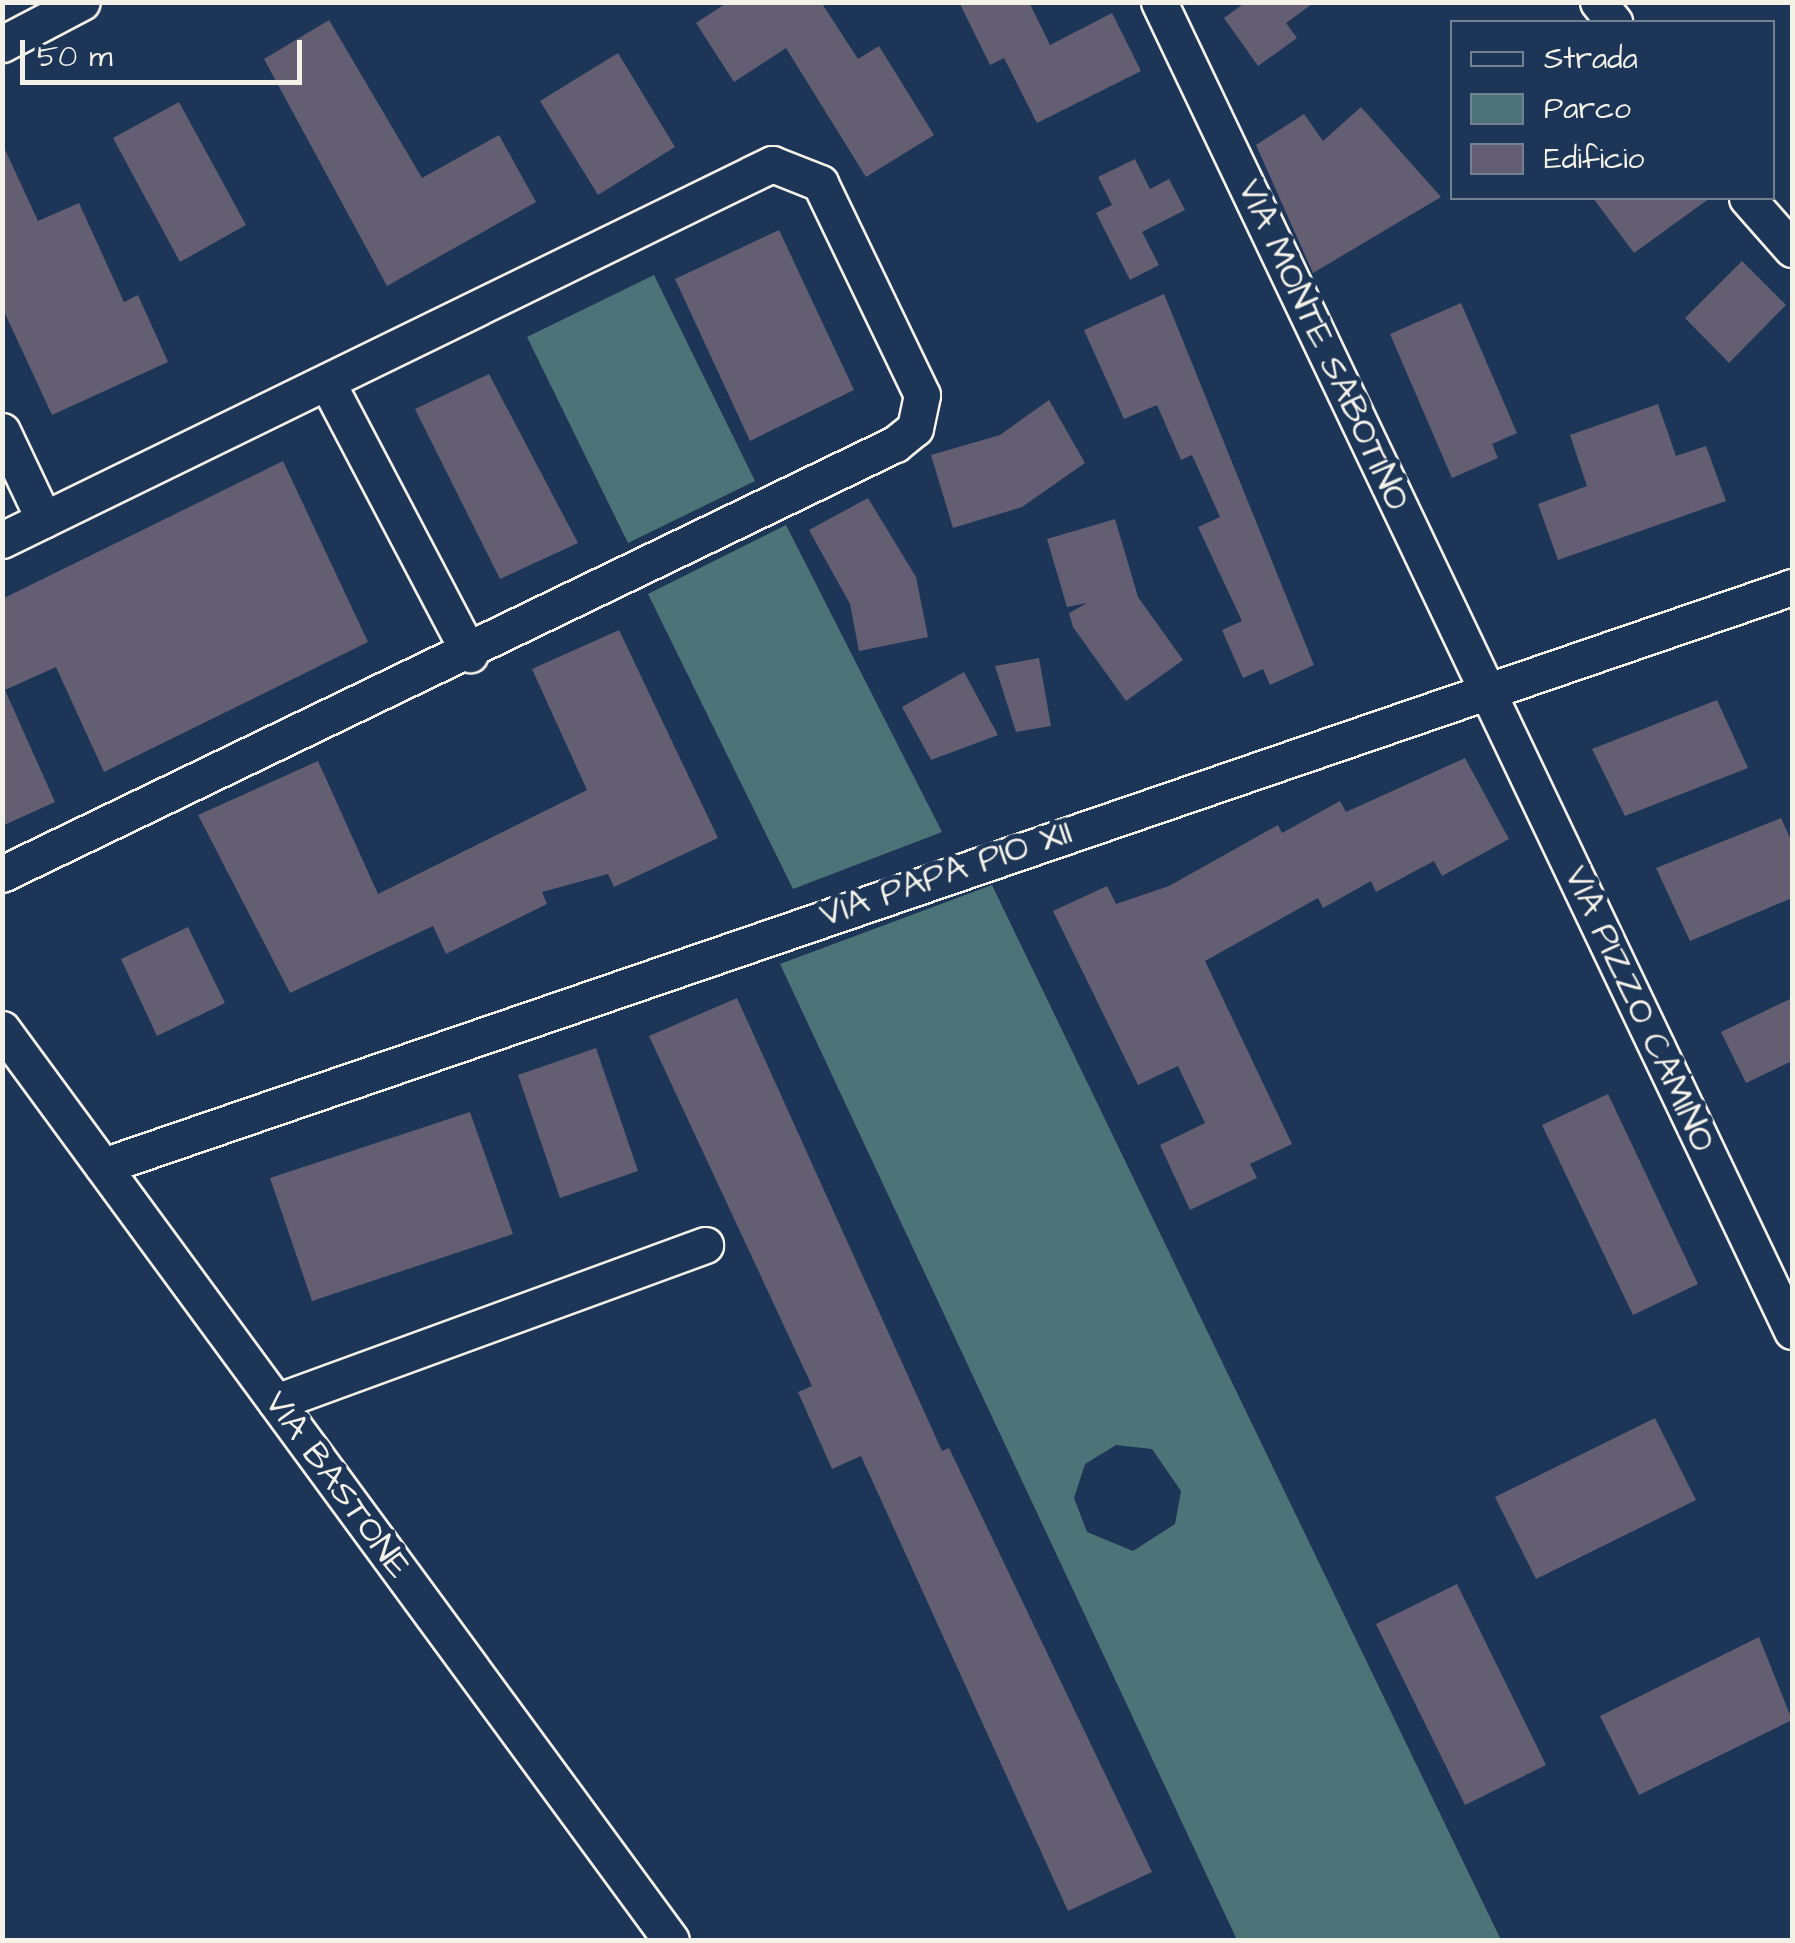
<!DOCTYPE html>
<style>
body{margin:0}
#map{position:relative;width:1795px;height:1943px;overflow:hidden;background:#1d3557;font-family:"Architects Daughter",sans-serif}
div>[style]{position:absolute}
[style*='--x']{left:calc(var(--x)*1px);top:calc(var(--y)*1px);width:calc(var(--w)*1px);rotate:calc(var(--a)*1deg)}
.green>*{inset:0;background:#4b7378}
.building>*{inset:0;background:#635e72}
.roads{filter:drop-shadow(2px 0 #f4f1e8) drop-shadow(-2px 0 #f4f1e8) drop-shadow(0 2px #f4f1e8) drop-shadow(0 -2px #f4f1e8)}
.minor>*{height:35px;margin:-17.5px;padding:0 17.5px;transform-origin:17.5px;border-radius:17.5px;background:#1d3557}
span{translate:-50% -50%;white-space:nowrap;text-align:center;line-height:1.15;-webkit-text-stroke:10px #1d3557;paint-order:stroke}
.street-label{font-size:35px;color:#f4f1e8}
.frame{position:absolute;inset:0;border:5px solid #f4f1e8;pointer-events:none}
.legend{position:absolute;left:1450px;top:20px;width:325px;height:180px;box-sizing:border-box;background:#1d3557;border:2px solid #738091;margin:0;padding:12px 18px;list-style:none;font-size:30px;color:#f4f1e8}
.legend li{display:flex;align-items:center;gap:20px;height:50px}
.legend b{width:50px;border:2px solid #738091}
.scale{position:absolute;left:20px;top:40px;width:282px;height:45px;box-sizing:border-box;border:5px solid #f4f1e8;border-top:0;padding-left:12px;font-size:30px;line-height:35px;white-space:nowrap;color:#f4f1e8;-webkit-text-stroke:8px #1d3557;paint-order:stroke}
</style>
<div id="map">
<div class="green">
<div style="clip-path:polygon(654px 275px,755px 481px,628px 543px,527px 337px)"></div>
<div style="clip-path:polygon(786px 525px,942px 832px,793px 889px,648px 594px)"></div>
<div style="clip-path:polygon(evenodd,992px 885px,1501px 1940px,1237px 1940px,780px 964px,992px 885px,1116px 1445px,1152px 1449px,1181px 1491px,1175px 1524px,1133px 1551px,1087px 1532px,1074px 1498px,1085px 1464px,1116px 1445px)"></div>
</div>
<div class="building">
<div style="clip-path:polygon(728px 2px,821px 2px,858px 59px,879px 46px,934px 135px,866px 177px,786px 48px,734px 82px,696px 23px)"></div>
<div style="clip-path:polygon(959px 2px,1029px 2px,1050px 45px,1112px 13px,1141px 71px,1037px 123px,1004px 58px,990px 65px)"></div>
<div style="clip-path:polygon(1246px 2px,1315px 2px,1286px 23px,1297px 38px,1258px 66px,1224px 18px)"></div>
<div style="clip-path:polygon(329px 20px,422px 178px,499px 135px,536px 202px,387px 286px,264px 59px)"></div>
<div style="clip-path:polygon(618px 53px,675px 147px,598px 195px,540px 101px)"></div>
<div style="clip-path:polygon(179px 102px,246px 225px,180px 262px,113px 138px)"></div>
<div style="clip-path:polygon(1361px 107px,1441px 197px,1313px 273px,1256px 145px,1304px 114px,1323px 141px)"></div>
<div style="clip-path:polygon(2px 143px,38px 221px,79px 203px,124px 302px,138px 295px,168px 362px,52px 415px,2px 307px)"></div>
<div style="clip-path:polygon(1135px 159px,1150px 189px,1169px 179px,1185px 210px,1142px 232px,1159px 265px,1130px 280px,1096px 213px,1112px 205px,1098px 177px)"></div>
<div style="clip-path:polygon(1593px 198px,1710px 198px,1634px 253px)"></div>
<div style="clip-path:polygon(779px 230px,854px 390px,750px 441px,675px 279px)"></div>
<div style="clip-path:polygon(1742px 261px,1786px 305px,1729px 363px,1685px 318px)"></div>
<div style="clip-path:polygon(1164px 294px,1314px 665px,1270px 685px,1263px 669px,1243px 678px,1222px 630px,1242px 621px,1198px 527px,1220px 517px,1192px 455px,1181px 460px,1157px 405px,1124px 419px,1084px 330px)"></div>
<div style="clip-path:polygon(1461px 303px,1517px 433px,1492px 444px,1498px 458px,1452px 478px,1390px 334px)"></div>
<div style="clip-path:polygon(489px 374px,578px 543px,500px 579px,415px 409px)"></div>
<div style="clip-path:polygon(1049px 400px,1085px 463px,1022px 507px,953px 528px,931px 455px,1000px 435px)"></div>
<div style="clip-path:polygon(1658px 404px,1676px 456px,1706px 446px,1726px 501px,1558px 560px,1538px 504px,1587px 486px,1570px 435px)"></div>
<div style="clip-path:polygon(283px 461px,368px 642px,104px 772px,56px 667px,5px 690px,55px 802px,2px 826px,2px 599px)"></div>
<div style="clip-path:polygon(868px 498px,916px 577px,928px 637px,859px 651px,850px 604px,809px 530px)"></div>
<div style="clip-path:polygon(1115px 519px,1138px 597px,1183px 660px,1126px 701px,1073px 627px,1069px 613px,1087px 603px,1067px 607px,1047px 539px)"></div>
<div style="clip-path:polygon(619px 630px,718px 838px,614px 887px,608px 874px,542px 892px,547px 904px,446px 954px,433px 926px,290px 993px,198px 815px,318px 761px,378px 894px,587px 790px,532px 669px)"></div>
<div style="clip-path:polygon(1039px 658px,1051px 726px,1016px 732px,995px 666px)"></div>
<div style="clip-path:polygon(964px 672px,998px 735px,931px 760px,902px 707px)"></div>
<div style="clip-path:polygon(1717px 700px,1748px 768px,1625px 816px,1592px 749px)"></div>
<div style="clip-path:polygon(1465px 758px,1509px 839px,1442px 876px,1434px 861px,1376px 892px,1371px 881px,1323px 908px,1318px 898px,1205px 961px,1292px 1144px,1250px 1164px,1257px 1178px,1190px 1210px,1160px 1145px,1205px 1123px,1178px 1066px,1138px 1085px,1053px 911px,1107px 886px,1116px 904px,1169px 886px,1278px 825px,1282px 833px,1340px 801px,1346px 812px)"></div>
<div style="clip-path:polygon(1781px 818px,1792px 842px,1792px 898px,1690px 941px,1656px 868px)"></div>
<div style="clip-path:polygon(188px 927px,225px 1003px,157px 1036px,121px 959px)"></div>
<div style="clip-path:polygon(737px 998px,942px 1451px,949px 1448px,1152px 1872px,1068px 1911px,861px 1456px,832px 1469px,798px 1392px,812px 1386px,649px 1036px)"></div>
<div style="clip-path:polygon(1792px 998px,1792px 1061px,1746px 1083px,1721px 1032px)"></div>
<div style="clip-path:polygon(596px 1048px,638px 1171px,560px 1198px,518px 1075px)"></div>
<div style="clip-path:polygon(1608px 1094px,1698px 1284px,1633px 1315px,1542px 1125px)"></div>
<div style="clip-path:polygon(470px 1112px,513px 1234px,312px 1301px,270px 1178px)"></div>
<div style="clip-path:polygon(1655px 1418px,1696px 1500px,1536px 1579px,1495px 1497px)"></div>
<div style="clip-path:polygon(1457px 1584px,1546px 1765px,1465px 1805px,1376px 1624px)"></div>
<div style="clip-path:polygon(1759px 1637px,1792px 1720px,1639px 1795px,1600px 1716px)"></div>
</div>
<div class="roads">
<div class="minor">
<div style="--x:1159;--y:2;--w:1472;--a:64.53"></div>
<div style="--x:1598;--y:2;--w:26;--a:51"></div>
<div style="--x:2;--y:44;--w:90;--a:-27.7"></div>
<div style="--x:1747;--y:198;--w:68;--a:48.6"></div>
<div style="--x:329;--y:386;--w:303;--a:62.3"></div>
<div style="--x:2;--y:431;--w:98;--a:64.7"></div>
<div style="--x:2;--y:540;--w:857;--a:-26.03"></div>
<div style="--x:772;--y:164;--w:52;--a:21.6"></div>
<div style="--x:820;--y:183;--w:235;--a:64.3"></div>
<div style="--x:922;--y:395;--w:34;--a:102"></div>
<div style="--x:915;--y:428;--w:26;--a:141"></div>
<div style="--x:895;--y:444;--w:991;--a:154.29"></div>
<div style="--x:2;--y:1029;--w:1130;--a:53.71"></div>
<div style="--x:103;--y:1166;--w:1785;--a:-18.92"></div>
<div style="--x:276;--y:1402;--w:457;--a:-20.1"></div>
</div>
</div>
<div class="street-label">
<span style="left:1323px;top:345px;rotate:65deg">VIA MONTE SABOTINO</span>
<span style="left:946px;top:874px;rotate:-19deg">VIA PAPA PIO XII</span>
<span style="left:1639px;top:1009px;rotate:65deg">VIA PIZZO CAMINO</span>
<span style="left:337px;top:1485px;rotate:54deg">VIA BASTONE</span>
</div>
<div class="frame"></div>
<ul class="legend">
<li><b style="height:12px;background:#1d3557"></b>Strada</li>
<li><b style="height:28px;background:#4b7378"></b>Parco</li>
<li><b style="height:28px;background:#635e72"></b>Edificio</li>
</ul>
<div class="scale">50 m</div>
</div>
